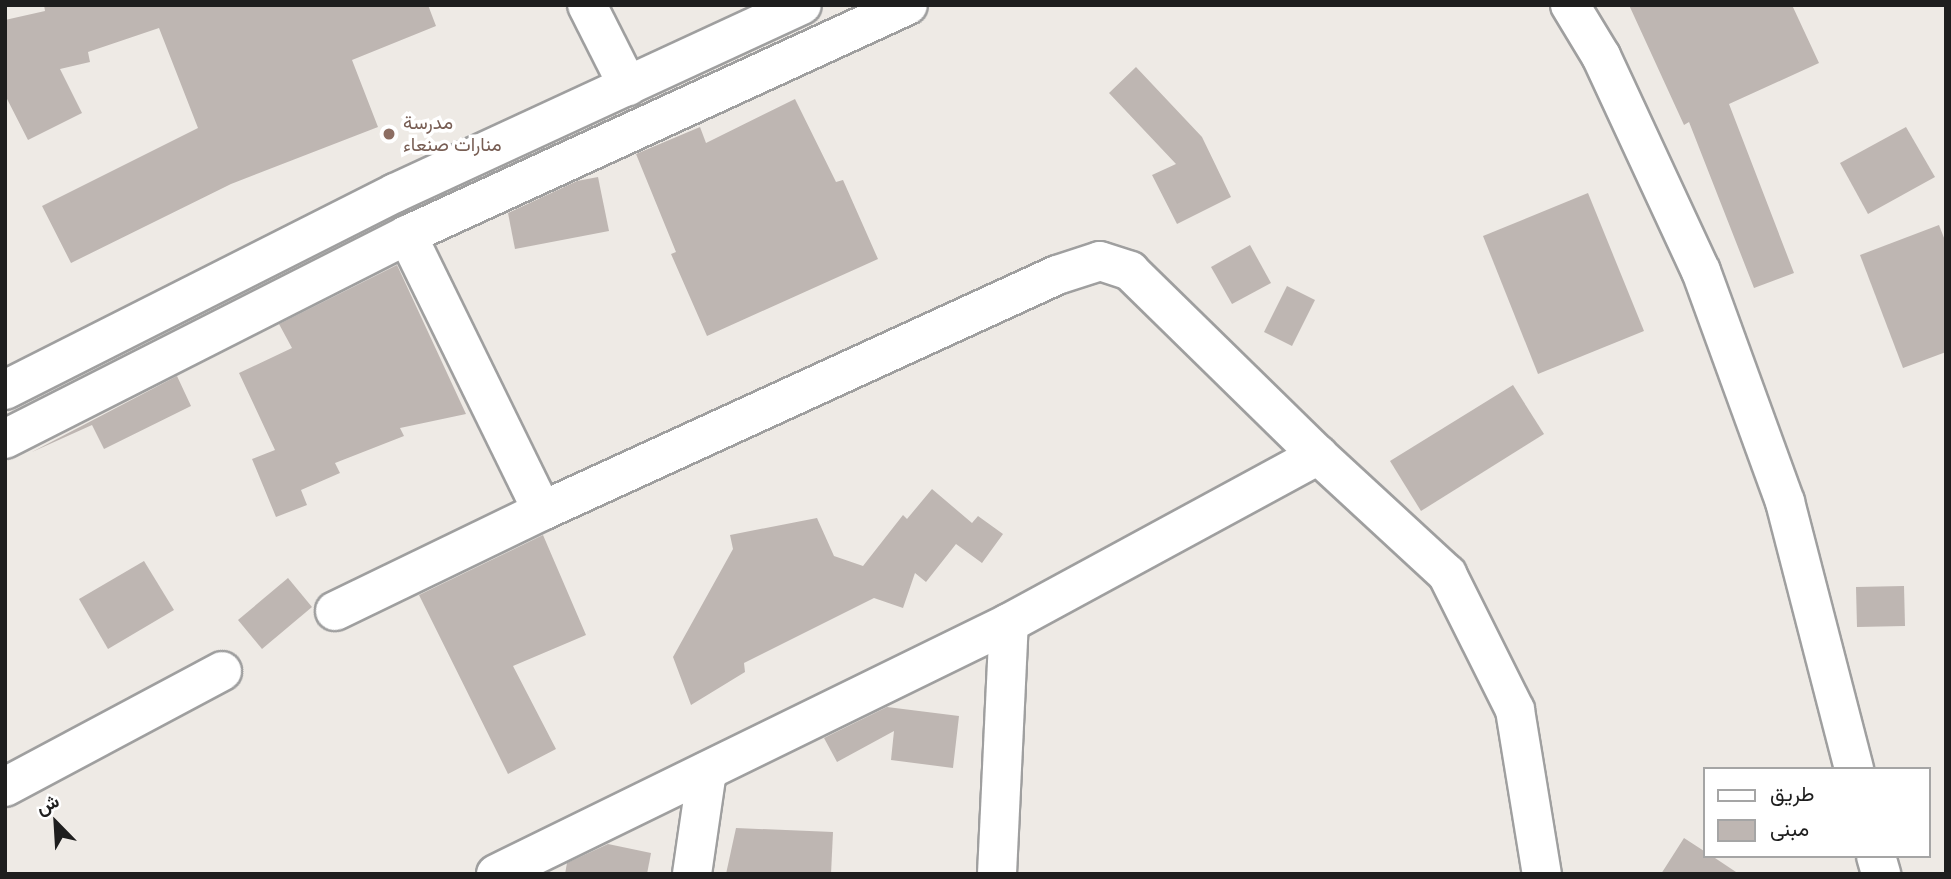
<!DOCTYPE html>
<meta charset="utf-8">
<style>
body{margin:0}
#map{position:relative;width:1951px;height:879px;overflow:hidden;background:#eeeae5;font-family:Quicksand,Vazirmatn,sans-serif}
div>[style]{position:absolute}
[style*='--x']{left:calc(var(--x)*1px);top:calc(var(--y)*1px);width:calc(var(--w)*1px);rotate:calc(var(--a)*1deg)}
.building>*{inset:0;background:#beb6b2}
.roads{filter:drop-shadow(2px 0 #9f9f9f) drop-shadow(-2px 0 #9f9f9f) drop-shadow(0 2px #9f9f9f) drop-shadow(0 -2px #9f9f9f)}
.minor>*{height:38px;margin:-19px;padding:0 19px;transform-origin:19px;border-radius:19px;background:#fff}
.dots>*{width:19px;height:19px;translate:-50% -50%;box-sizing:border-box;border:4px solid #fff;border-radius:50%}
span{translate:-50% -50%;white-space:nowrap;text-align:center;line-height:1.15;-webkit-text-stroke:7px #fff;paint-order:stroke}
.education-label{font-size:19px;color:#785e54}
.left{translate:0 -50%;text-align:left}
.frame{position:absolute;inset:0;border:7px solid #1e1e1e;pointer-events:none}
.legend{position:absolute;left:1703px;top:767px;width:228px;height:91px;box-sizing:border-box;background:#fff;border:2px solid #a5a5a5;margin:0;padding:9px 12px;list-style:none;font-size:21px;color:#1e1e1e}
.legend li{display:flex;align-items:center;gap:14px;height:35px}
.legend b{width:35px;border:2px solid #a5a5a5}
.north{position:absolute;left:21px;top:788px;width:70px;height:70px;-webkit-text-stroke:5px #fff;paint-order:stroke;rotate:336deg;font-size:19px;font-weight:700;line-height:28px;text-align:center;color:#1e1e1e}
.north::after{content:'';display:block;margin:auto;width:24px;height:32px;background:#1e1e1e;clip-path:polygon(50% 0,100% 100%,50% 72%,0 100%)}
</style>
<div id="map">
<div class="building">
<div style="clip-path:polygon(44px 5px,428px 5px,436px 26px,352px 60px,378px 127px,231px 184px,71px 263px,42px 206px,198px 128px,159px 28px,88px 52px,90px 62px,60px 69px,82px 113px,28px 140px,5px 95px,5px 20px,45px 11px)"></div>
<div style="clip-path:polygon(1629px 5px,1792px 5px,1819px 63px,1729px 104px,1794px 273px,1754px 288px,1689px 122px,1684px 125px)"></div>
<div style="clip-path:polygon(1136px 67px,1202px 137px,1231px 197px,1177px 224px,1152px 175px,1176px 164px,1109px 93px)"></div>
<div style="clip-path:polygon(795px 99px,836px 182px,843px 180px,878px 259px,707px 336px,671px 254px,676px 252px,636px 154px,700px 127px,706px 143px)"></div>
<div style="clip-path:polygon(1906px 127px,1935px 177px,1868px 214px,1840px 163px)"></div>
<div style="clip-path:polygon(598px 177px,609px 231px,515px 249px,508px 213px,577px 181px)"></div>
<div style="clip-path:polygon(1588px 193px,1644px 331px,1538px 374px,1483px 236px)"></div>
<div style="clip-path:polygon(1939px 225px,1946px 243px,1946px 352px,1903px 368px,1860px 255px)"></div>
<div style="clip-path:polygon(1250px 245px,1271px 283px,1232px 304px,1211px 267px)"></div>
<div style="clip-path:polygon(397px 265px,466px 414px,400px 428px,404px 436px,335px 463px,340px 473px,301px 490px,307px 505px,276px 517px,252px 459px,275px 450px,239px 373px,292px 348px,279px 324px)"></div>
<div style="clip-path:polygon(1287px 286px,1315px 300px,1292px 346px,1264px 332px)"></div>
<div style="clip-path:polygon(177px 376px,191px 406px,104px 449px,92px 425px,32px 452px)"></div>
<div style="clip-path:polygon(1513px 385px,1544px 434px,1421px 511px,1390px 461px)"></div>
<div style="clip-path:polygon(932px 489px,972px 523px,978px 516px,1003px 534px,982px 563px,956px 544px,926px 582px,915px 573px,903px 608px,874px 598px,744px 663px,745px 672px,691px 705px,673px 657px,733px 549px,730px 535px,817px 518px,834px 556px,863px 566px,903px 515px,907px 519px)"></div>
<div style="clip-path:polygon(543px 535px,586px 635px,513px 666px,556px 749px,508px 774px,419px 595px)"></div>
<div style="clip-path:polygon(144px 561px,174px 610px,108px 649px,79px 599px)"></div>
<div style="clip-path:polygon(288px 578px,312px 607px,262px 649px,238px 620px)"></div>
<div style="clip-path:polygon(1904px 586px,1905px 626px,1857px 627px,1856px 587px)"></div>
<div style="clip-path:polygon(887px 707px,959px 716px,953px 768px,891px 760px,894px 731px,837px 762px,824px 738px)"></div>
<div style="clip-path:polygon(736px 828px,833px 832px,831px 874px,726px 874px)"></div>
<div style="clip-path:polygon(1684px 838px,1704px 851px,1704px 856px,1712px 856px,1739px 874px,1661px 874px)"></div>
<div style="clip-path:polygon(608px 844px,651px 853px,647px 874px,565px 874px,567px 863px)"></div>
</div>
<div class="roads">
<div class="minor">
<div style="--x:587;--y:5;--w:91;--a:63.2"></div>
<div style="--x:1570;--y:5;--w:60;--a:58.7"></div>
<div style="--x:1601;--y:56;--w:237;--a:65.1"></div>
<div style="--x:1701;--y:271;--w:246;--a:70"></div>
<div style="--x:1785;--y:502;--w:276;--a:75.5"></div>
<div style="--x:407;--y:235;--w:307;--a:63.9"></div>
<div style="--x:5;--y:390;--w:437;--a:-26.8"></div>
<div style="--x:395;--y:193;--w:448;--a:-24.8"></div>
<div style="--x:5;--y:439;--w:451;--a:-26.9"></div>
<div style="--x:407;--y:235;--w:551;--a:-24.66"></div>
<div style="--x:335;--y:611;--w:230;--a:-25.8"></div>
<div style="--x:542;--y:511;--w:566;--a:-24.62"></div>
<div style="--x:1057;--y:275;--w:45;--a:-18"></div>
<div style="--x:1100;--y:261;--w:32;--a:18"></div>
<div style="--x:1130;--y:271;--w:263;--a:44.4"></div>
<div style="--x:1318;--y:455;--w:176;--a:42.7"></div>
<div style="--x:1447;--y:574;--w:152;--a:63.4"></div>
<div style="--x:1515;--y:710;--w:166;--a:80.7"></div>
<div style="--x:5;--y:787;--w:246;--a:-28.1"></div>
<div style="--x:1876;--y:856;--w:19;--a:74"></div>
<div style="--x:496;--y:874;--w:571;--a:-26.07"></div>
<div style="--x:1009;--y:623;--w:352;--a:-28.5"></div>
<div style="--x:692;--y:874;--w:104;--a:-81.7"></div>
<div style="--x:997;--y:874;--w:251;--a:-87.3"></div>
</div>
</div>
<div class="dots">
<div style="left:389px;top:134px;background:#8d6e63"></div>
</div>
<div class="education-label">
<span class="left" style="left:403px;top:134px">مدرسة<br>منارات صنعاء</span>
</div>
<div class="frame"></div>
<ul class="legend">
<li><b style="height:9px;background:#fff"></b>طريق</li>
<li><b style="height:19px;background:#beb6b2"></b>مبنى</li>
</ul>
<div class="north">ش</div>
</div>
